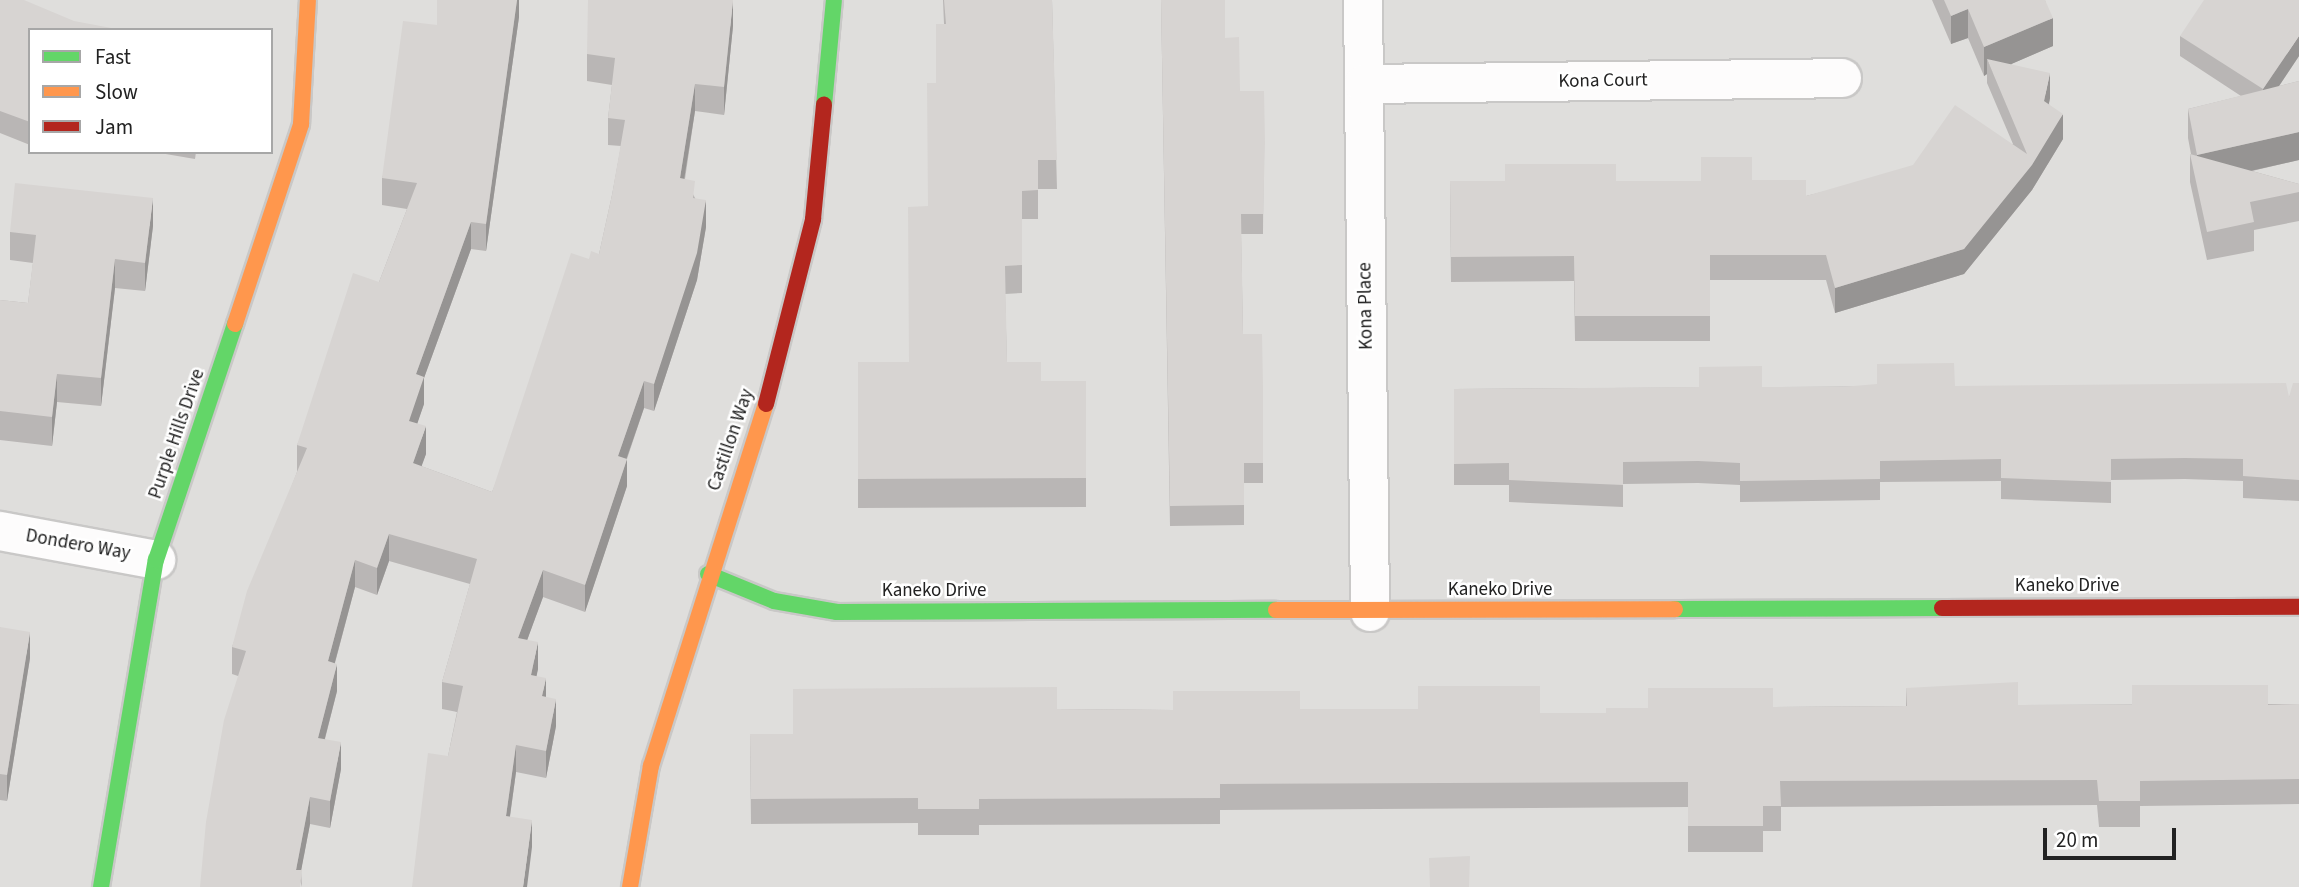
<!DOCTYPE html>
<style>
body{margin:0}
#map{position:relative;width:2299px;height:887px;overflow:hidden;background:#f0eeeb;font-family:"Source Sans 3",sans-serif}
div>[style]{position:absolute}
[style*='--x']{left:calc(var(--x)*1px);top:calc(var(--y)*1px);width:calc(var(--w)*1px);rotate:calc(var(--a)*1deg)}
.residential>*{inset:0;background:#dfdedc}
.roads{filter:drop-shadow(2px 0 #c9c8c7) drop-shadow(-2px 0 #c9c8c7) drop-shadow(0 2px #c9c8c7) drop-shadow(0 -2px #c9c8c7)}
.street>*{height:38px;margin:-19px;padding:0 19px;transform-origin:19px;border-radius:19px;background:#fdfcfc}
.fast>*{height:16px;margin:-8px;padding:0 8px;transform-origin:8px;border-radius:8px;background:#63d668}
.slow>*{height:16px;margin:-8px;padding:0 8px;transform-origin:8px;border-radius:8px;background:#ff974d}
.jam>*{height:16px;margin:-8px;padding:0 8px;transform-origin:8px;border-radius:8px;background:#b3261e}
.wall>*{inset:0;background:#b9b6b5}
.shaded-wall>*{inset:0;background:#969493}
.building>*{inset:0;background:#d7d4d2}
span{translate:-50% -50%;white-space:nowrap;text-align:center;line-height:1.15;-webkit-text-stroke:5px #fff;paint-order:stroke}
.street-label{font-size:19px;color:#222}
.legend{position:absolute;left:28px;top:28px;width:245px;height:126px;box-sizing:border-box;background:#fff;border:2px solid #a7a7a7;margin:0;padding:9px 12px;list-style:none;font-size:21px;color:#222}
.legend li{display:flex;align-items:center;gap:14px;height:35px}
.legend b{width:35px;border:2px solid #a7a7a7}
.scale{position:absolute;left:2043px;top:828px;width:133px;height:32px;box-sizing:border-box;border:4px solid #222;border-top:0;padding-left:9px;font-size:21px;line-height:24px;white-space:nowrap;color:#222;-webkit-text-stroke:5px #fff;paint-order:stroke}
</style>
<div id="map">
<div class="residential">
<div style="clip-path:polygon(evenodd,0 0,2299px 0,2299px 887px,0 887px,0 0,30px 30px,271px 30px,271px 152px,30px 152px,30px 30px)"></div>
</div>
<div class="roads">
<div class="street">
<div style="--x:1363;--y:0;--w:612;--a:89.34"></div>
<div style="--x:1364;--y:84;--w:478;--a:-0.7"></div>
<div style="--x:0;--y:531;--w:159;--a:10.5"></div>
</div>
<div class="fast">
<div style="--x:824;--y:105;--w:105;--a:-84.6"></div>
<div style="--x:708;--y:574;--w:71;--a:22.2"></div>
<div style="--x:774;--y:601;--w:64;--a:9.9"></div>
<div style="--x:837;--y:612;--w:439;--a:-0.3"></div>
<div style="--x:1675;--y:609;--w:267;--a:-0.2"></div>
<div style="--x:101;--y:887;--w:332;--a:-80.5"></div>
<div style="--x:156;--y:560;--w:249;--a:-71.5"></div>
</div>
<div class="slow">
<div style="--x:235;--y:324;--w:211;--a:-71.7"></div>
<div style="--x:301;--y:124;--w:124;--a:-86.8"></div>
<div style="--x:1276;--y:610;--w:399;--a:-0.1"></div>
<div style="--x:630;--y:887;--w:123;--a:-80.2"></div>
<div style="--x:651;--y:766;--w:380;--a:-72.4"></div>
</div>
<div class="jam">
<div style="--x:766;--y:404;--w:191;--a:-75.7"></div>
<div style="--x:813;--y:219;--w:115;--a:-84.5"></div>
<div style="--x:1942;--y:608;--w:357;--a:-0.2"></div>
</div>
</div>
<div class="wall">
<div style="clip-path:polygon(0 0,30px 30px,30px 145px,0 133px)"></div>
<div style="clip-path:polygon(519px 0,519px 17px,486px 251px,471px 249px,424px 378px,424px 404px,417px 423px,426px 454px,421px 466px,492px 492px,589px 259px,599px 254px,612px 195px,621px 146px,608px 145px,608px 118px,612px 85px,587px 81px,587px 54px,733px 26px,724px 115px,695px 111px,685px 179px,695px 198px,706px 227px,697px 280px,654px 411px,644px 408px,627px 459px,627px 486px,585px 612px,543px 597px,527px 640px,538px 669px,536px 676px,546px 697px,556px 726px,546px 778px,516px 772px,510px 817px,532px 847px,448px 756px,457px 712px,442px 709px,442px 682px,470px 584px,389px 561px,377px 595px,355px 587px,335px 663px,337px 691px,325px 739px,341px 769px,330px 828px,310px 824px,301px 870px,302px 887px,238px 676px,232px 674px,232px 647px,297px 472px,297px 445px,379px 282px,407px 209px,382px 205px,382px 178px,437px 25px)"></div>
<div style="clip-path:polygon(943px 0,1052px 0,1057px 189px,1038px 189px,1038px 219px,1022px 219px,1022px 293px,1005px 294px,1007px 362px,1041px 381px,1086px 381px,1086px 507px,858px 508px,858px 362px,909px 362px,928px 206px,936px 83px,944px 24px)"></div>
<div style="clip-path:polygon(1161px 0,1225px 38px,1240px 91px,1264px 91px,1263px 234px,1241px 234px,1243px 334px,1263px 387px,1263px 483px,1244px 483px,1244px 525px,1170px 526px)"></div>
<div style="clip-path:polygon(1932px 0,2045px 0,2053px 46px,2011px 64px,2050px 98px,2049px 104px,2063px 139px,2032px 190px,1964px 274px,1835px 313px,1826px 280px,1710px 280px,1710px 341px,1575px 341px,1574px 281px,1451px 282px,1450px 181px,1701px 181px,1752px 180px,1806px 196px,2013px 144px,1987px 83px,1987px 74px,1984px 76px,1968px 38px,1951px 44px)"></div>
<div style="clip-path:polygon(2180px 36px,2299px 56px,2279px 86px,2299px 81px,2299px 160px,2252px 171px,2299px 184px,2299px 221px,2254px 230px,2254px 251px,2207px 260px,2190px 182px,2190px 154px,2191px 154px,2188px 138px,2188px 109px,2241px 96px,2180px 56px)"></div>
<div style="clip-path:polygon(154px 152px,196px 152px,195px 159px)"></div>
<div style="clip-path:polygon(153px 226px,145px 291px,115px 288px,101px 406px,57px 402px,52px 446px,0 440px,0 300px,28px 303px,33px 263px,10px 260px,10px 232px)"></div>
<div style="clip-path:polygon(2299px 383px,2299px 501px,2243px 498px,2243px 481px,2185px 479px,2111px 480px,2111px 503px,2001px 499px,2001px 481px,1880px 482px,1880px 500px,1740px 502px,1740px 485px,1698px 483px,1623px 484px,1623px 507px,1509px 502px,1509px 485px,1454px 485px,1454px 389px,1955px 386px,2289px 397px)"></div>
<div style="clip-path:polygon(0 627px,30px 658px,7px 801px,0 800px)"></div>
<div style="clip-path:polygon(1906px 688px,2018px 705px,2299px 704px,2299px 804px,2140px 806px,2140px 827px,2099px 827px,2097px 805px,1781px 807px,1781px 831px,1763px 831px,1763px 852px,1688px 852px,1688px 807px,1220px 810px,1220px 824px,979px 825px,979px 835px,918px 835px,918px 823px,751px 824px,750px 734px,793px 734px,1057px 709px,1173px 710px,1300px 709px,1540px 713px,1606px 713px,1773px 707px,1906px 706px)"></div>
</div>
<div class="shaded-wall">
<div style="clip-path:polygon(517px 0,519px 0,519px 17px,486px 251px,486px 224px)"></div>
<div style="clip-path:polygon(733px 0,733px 26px,724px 115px,724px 87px)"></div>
<div style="clip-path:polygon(1968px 9px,1968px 38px,1951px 44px,1951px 16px)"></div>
<div style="clip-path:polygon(2053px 18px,2053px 46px,1993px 72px,1987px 59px,1987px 74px,1984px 76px,1984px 47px)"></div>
<div style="clip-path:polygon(2299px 36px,2299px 56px,2263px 110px,2263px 89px)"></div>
<div style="clip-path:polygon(2050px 73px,2050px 98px,2044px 126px,2044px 101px)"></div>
<div style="clip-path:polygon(695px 84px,695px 111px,680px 205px,680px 178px)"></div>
<div style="clip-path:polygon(2063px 114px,2063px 139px,2032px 190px,1964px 274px,1835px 313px,1835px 288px,1964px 249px)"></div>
<div style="clip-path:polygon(2299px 132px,2299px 160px,2197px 183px,2197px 155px)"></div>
<div style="clip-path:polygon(153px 198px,153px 226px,145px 291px,145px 263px)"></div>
<div style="clip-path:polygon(706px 200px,706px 227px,697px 280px,654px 411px,654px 384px)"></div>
<div style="clip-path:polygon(471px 222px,471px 249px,424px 378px,424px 404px,409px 448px,409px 421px,416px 374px)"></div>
<div style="clip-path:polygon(115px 259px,115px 288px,101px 406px,101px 378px)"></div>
<div style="clip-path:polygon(57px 374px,57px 402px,52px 446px,52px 417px)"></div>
<div style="clip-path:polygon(644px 381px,644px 408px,618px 483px,618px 456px)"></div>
<div style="clip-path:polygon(426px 426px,426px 454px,413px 490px,413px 463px)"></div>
<div style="clip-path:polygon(627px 459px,627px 486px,585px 612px,585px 585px)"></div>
<div style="clip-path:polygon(389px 534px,389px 561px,377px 595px,377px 568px)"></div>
<div style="clip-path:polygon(355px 560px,355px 587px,328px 688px,328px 661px)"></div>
<div style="clip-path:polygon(543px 570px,543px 597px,518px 665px,518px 638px)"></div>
<div style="clip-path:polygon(30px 632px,30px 658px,7px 801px,7px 775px)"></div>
<div style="clip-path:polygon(538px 642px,538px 669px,531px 703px,531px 675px)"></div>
<div style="clip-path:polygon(337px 664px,337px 691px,318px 765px,318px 738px)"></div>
<div style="clip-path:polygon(546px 678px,546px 705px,542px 696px)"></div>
<div style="clip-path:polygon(556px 699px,556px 726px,546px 778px,546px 751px)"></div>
<div style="clip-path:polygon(341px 742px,341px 769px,330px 828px,330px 801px)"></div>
<div style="clip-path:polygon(516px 745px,516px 772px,506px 844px,506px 816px)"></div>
<div style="clip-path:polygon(310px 797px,310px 824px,298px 887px,296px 870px)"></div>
<div style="clip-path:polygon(532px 820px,532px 847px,527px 887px,523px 887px)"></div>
</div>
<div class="building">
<div style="clip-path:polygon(0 0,24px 0,74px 21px,122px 30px,30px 30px,30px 122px,0 111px)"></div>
<div style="clip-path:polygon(437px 0,517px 0,486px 224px,471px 222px,416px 374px,424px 377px,409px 421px,426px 426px,413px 463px,492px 492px,571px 253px,589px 259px,591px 251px,599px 254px,612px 195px,625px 120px,608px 118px,615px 58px,587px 54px,588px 0,733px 0,724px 87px,695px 84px,680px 178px,695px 181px,693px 198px,706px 200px,697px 253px,654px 384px,644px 381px,618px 456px,627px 459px,585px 585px,543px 570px,518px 638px,538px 642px,531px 675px,546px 678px,542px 696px,556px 699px,546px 751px,516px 745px,506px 816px,532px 820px,523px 887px,412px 887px,428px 753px,448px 756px,463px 686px,442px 682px,477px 559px,389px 534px,377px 568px,355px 560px,328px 661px,337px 664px,318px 738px,341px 742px,330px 801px,310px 797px,296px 870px,302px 870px,300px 887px,200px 887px,206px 822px,224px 720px,246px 651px,232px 647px,247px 591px,307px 448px,297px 445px,353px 273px,379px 282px,417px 183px,382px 178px,403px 21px,437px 25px)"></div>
<div style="clip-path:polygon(944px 0,1052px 0,1057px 160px,1038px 160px,1038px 190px,1022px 191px,1022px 265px,1005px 266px,1007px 362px,1041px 362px,1041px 381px,1086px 381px,1086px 478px,858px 479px,858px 362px,909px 362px,908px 207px,928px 206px,927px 83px,936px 83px,936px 24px,946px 24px)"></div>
<div style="clip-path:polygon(1161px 0,1225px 0,1225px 38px,1239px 37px,1240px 91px,1264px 91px,1265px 143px,1263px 214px,1241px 214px,1243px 334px,1262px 334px,1263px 387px,1263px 463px,1244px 463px,1244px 505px,1170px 506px)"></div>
<div style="clip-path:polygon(1944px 0,2045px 0,2053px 18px,1984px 47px,1968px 9px,1951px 16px)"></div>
<div style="clip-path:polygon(2204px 0,2299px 0,2299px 36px,2263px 89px,2180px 36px)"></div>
<div style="clip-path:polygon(1987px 59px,2050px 73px,2044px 101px,2063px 114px,2032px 165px,1964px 249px,1835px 288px,1826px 255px,1710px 255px,1710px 316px,1575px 316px,1574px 256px,1451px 257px,1450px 181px,1505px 181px,1505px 164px,1616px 164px,1616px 181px,1701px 181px,1701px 157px,1752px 157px,1752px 180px,1806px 180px,1806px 196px,1913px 165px,1955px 105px,2027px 154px)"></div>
<div style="clip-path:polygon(2299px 81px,2299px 132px,2197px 155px,2188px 109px)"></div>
<div style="clip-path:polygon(2190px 154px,2299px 184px,2299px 192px,2250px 202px,2254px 222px,2207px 232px)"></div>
<div style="clip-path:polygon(15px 183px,153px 198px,145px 263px,115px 259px,101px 378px,57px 374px,52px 417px,0 411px,0 300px,28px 303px,36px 235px,10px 232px)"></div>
<div style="clip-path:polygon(1954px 363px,1955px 386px,2286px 383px,2289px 397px,2293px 383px,2299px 383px,2299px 480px,2243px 476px,2243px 459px,2185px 458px,2111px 459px,2111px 482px,2001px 478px,2001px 459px,1880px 461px,1880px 479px,1740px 481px,1740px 463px,1698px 461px,1623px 462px,1623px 485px,1509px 480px,1509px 463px,1454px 464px,1454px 389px,1699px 387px,1699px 367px,1762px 366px,1762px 387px,1842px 387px,1877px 384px,1877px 364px)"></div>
<div style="clip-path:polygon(0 627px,30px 632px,7px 775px,0 774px)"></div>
<div style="clip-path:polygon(2018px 682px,2018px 705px,2132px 705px,2132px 685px,2268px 685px,2268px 705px,2299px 704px,2299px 779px,2140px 781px,2140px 801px,2099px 801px,2097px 780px,1780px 781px,1781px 806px,1763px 806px,1763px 826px,1688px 826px,1688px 782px,1220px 784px,1220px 798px,979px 799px,979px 809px,918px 809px,918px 798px,751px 799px,750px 734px,793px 734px,793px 689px,1057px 687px,1057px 709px,1173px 710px,1173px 691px,1300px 691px,1300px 709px,1418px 709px,1418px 686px,1540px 686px,1540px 713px,1606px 713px,1606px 708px,1648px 708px,1648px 688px,1773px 688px,1773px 707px,1907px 706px,1906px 688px)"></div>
<div style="clip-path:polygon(1470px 856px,1469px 887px,1430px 887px,1429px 858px)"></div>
</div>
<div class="street-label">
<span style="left:1603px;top:81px;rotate:-1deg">Kona Court</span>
<span style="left:1366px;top:306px;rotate:-91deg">Kona Place</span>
<span style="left:177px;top:434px;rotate:-71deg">Purple Hills Drive</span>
<span style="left:731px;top:440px;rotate:-71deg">Castillon Way</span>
<span style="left:78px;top:545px;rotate:10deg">Dondero Way</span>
<span style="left:2067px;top:586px">Kaneko Drive</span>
<span style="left:1500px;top:590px">Kaneko Drive</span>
<span style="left:934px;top:591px">Kaneko Drive</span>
</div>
<ul class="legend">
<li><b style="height:9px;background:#63d668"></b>Fast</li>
<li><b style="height:9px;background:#ff974d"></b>Slow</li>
<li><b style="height:9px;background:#b3261e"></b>Jam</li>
</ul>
<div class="scale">20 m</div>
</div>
